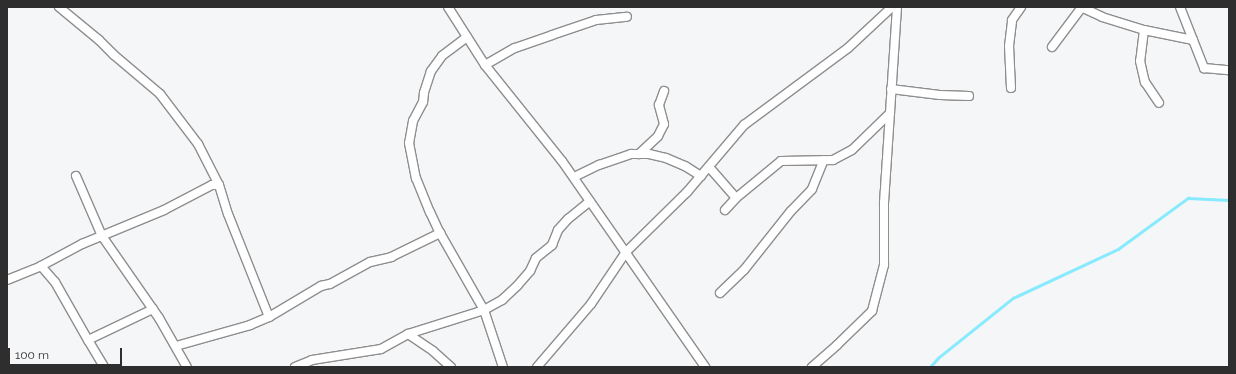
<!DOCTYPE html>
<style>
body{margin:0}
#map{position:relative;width:1236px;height:374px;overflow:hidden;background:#f5f6f7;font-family:Raleway,sans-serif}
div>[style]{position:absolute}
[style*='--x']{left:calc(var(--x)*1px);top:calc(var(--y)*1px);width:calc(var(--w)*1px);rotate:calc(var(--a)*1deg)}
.stream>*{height:2.5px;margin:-1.25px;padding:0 1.25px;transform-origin:1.25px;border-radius:1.25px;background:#87eaff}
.roads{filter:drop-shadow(1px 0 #8e8e8f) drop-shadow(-1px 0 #8e8e8f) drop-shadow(0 1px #8e8e8f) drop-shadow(0 -1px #8e8e8f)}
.minor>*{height:8px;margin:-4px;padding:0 4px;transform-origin:4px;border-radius:4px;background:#fff}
span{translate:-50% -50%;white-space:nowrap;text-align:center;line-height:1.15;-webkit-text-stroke:3px #f5f6f7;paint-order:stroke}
.frame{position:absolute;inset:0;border:8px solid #2e2e2f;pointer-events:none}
.scale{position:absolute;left:8px;top:348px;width:114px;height:18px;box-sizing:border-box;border:2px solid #2e2e2f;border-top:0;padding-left:5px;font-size:12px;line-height:14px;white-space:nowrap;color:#2e2e2f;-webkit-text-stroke:3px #f5f6f7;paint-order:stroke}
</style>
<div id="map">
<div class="stream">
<div style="--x:930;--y:367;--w:12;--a:-48"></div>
<div style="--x:938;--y:358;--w:96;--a:-38.7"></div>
<div style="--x:1013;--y:298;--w:116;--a:-25"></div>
<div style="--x:1118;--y:249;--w:87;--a:-36.1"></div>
<div style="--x:1188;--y:198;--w:41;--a:2.8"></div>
</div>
<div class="roads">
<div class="minor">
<div style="--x:59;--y:7;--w:52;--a:39.5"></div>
<div style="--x:99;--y:40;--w:21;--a:45"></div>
<div style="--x:114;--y:55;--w:60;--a:40.3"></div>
<div style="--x:160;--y:94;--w:63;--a:52.8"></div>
<div style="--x:198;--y:144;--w:46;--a:62.9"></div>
<div style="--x:219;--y:185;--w:30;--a:73"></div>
<div style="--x:228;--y:214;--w:111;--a:68.3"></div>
<div style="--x:448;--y:7;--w:69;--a:57.5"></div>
<div style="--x:485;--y:65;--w:123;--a:51.3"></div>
<div style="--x:562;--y:161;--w:251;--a:55.2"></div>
<div style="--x:1081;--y:7;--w:23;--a:25"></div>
<div style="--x:1102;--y:17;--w:44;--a:17.2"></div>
<div style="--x:1144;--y:30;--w:50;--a:11.5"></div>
<div style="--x:1180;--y:7;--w:66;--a:68.5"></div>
<div style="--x:1204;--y:68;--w:25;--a:5"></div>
<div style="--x:1144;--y:30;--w:31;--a:97"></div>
<div style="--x:1140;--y:61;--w:22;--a:77"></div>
<div style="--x:1145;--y:82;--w:25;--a:56"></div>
<div style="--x:467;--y:37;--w:31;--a:143"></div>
<div style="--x:442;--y:56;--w:19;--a:126"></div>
<div style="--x:431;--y:71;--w:23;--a:108"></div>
<div style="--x:424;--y:93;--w:9;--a:96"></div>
<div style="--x:423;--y:102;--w:21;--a:118"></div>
<div style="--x:413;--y:121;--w:22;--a:100"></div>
<div style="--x:409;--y:143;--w:36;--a:79"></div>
<div style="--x:416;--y:178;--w:37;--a:68"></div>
<div style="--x:430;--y:212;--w:23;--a:65"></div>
<div style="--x:440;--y:233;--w:89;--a:60.3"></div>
<div style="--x:484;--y:310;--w:60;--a:71.6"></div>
<div style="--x:1052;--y:47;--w:50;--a:-53.1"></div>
<div style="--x:485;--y:65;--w:34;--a:-30"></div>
<div style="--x:515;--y:48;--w:39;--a:-19"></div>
<div style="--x:552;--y:35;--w:46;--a:-18.8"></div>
<div style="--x:596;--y:20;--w:31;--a:-6"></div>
<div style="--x:1011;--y:88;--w:42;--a:-92.7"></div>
<div style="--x:1009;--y:46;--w:26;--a:-83"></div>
<div style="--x:1012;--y:20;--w:16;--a:-55"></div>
<div style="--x:891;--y:89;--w:49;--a:7"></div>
<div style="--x:940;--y:95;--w:29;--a:2"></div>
<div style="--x:639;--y:154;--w:26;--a:-43"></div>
<div style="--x:658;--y:136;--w:13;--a:-63"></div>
<div style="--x:664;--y:124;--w:20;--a:-105"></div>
<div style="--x:659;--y:105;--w:15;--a:-70"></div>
<div style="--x:709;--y:167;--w:41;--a:48.9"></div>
<div style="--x:76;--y:176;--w:65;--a:66.6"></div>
<div style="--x:102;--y:236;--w:100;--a:55.2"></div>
<div style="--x:159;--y:318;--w:56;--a:60.3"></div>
<div style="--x:574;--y:177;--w:28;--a:-26"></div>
<div style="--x:599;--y:165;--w:34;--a:-19"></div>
<div style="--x:631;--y:154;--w:18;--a:0"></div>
<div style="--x:649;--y:154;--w:17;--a:13"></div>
<div style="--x:666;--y:158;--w:21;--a:23"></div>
<div style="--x:685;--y:166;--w:19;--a:32"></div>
<div style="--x:725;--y:210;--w:16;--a:-47"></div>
<div style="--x:736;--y:198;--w:58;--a:-39.4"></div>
<div style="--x:781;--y:161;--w:52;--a:-1.1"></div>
<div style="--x:833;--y:160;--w:21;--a:-28"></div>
<div style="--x:852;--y:150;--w:53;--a:-44.2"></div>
<div style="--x:41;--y:266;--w:21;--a:49"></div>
<div style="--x:55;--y:282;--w:67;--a:60.4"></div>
<div style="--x:88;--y:340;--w:72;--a:-25.5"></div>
<div style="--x:7;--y:280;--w:37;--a:-22"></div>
<div style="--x:41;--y:266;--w:47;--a:-28.2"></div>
<div style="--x:82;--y:244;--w:89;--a:-22.5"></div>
<div style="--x:164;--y:210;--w:54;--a:-27.5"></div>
<div style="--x:212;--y:185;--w:7;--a:0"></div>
<div style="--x:720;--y:293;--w:33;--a:-44"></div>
<div style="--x:744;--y:270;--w:75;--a:-51.5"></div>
<div style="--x:791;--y:211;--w:30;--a:-46"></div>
<div style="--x:812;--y:189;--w:31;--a:-68"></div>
<div style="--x:408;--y:334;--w:30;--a:34"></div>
<div style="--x:433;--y:351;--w:24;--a:42"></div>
<div style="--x:88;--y:340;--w:31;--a:59"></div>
<div style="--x:176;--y:346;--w:77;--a:-15.8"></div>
<div style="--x:250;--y:325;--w:21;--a:-23"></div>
<div style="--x:269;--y:317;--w:61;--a:-30.8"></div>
<div style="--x:321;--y:286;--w:9;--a:-13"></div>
<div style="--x:330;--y:284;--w:46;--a:-28.8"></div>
<div style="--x:370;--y:262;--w:22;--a:-13"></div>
<div style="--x:391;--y:257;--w:55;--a:-26.1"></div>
<div style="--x:295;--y:367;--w:18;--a:-22"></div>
<div style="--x:312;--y:360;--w:70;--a:-9.1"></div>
<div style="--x:381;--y:349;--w:31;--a:-29"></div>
<div style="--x:408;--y:334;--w:80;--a:-17.5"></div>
<div style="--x:484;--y:310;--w:21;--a:-29"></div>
<div style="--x:502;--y:300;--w:21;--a:-43"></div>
<div style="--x:517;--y:286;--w:20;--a:-49"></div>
<div style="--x:530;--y:271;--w:14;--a:-65"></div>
<div style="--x:536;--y:258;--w:21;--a:-39"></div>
<div style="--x:552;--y:245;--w:16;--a:-68"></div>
<div style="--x:558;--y:230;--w:15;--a:-48"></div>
<div style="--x:568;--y:219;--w:28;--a:-39"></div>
<div style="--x:537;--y:367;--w:83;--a:-49.4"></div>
<div style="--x:591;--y:304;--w:63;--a:-56.1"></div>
<div style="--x:626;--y:252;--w:86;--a:-44.5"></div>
<div style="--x:687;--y:192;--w:88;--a:-49.6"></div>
<div style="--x:744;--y:125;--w:129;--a:-36.5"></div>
<div style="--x:848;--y:48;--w:60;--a:-43"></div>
<div style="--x:812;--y:367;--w:33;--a:-41"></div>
<div style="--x:837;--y:345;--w:49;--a:-44.2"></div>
<div style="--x:872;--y:311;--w:48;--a:-75.4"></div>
<div style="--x:884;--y:265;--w:62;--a:-90"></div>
<div style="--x:884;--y:203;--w:196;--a:-86.2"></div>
</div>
</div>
<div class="frame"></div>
<div class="scale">100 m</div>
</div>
